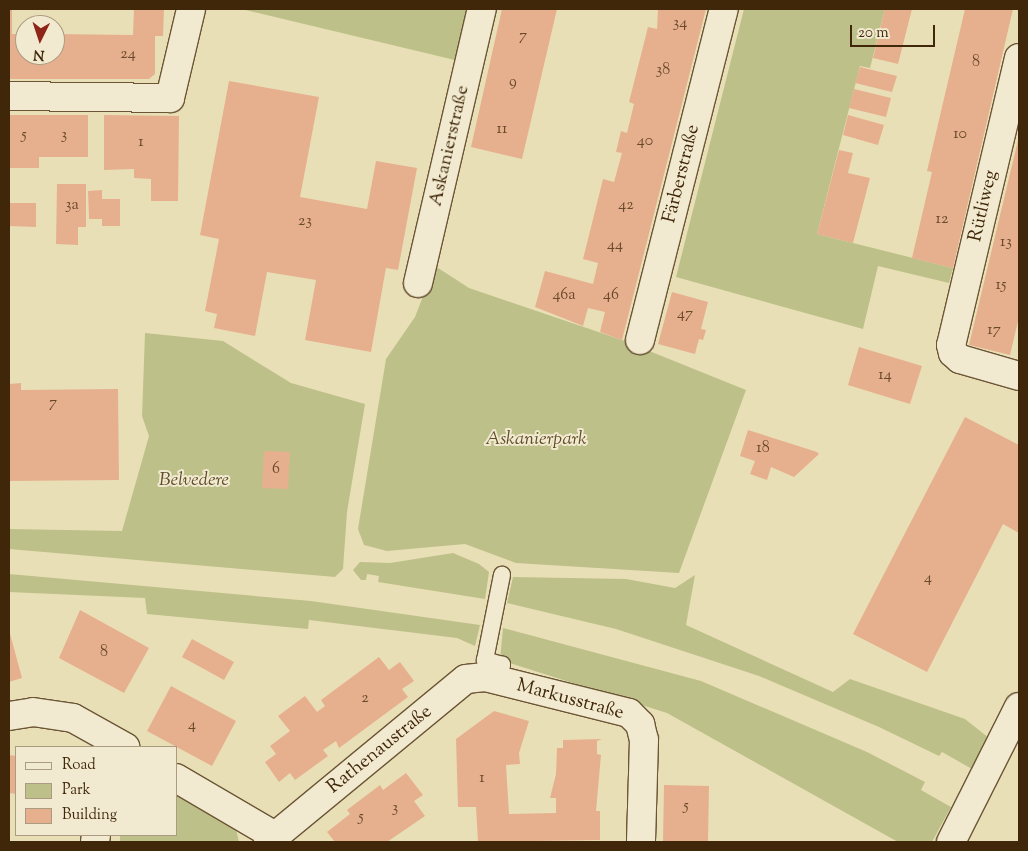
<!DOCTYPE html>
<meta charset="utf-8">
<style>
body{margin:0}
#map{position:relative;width:1028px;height:851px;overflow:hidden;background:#e9dfb6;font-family:"Sorts Mill Goudy",serif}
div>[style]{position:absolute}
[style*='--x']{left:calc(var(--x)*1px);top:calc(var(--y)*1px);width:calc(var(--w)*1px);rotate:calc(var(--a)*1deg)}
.green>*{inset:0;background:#bec089}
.building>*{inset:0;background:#e6b08f}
.roads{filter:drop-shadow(1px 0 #6b5535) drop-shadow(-1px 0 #6b5535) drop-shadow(0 1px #6b5535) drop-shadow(0 -1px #6b5535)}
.lane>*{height:16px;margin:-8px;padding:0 8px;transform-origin:8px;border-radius:8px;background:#f1ead0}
.street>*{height:28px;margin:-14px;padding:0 14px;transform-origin:14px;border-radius:14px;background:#f1ead0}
span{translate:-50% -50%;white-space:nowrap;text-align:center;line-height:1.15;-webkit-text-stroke:4px #f1ead0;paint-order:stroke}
.number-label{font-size:16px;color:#6a492b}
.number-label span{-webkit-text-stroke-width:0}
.street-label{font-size:19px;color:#41270a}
.park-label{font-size:19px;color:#604d2a;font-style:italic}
.frame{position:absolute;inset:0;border:10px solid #41270a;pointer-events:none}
.legend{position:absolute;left:15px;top:746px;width:162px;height:90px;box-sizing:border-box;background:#f1ead0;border:1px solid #ab9c81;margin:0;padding:6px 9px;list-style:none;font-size:15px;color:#41270a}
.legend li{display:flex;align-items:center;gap:10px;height:25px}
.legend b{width:25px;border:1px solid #ab9c81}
.north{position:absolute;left:15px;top:15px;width:50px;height:50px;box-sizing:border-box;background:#f1ead0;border:1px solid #ab9c81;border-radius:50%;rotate:184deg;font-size:14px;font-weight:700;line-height:20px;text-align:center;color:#41270a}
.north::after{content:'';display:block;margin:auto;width:18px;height:22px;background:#8f2418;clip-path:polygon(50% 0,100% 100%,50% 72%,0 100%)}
.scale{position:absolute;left:850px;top:25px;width:85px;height:22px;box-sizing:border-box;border:2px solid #41270a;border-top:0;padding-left:6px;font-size:15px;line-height:18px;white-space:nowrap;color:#41270a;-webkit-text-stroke:4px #f1ead0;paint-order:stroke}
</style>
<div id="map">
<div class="green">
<div style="clip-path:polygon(241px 9px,472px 9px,459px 61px)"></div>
<div style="clip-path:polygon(744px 9px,885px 9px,870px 68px,860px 66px,817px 234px,953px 268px,949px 283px,878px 266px,863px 329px,676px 277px)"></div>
<div style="clip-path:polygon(435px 266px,469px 288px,622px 340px,746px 390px,679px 573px,516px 563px,465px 544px,387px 551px,364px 545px,358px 529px,386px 359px,415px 317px,427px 286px,432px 285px)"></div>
<div style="clip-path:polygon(145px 333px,223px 341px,291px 383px,365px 404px,347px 512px,343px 569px,335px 577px,9px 549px,9px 529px,122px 531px,149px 436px,142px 416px)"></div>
<div style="clip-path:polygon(453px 553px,479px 564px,489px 572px,485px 599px,378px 582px,379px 576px,367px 574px,366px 580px,361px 580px,353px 570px,360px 562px,390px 563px)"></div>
<div style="clip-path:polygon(9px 574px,311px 601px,480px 625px,475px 646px,457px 638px,309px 620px,308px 629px,147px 614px,145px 598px,9px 592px)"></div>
<div style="clip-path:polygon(695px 575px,686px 625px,833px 692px,850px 679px,965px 719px,989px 738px,972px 769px,942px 752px,939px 756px,879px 727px,759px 676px,616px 629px,507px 603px,513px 577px,626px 579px,675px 588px)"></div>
<div style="clip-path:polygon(503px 628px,701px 681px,867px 752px,925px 782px,921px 790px,951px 807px,932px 842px,898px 842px,667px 713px,500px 660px)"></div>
<div style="clip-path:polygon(176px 789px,236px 829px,239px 842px,120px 842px,120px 835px,176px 835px)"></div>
</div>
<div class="building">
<div style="clip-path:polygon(9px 9px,12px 9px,12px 34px,25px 34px,25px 55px,55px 55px,55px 34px,133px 35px,134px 9px,164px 9px,163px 36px,155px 36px,155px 74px,149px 79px,9px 79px)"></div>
<div style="clip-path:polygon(502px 9px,557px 9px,522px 159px,471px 147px)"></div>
<div style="clip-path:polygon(658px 9px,706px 9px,622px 340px,600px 332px,605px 312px,588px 308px,583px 326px,535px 307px,545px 271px,593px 284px,598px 263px,583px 259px,603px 179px,614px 182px,622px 153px,616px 152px,621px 131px,627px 133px,634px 104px,629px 102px,648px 27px,657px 29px)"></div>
<div style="clip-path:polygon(885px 9px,912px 9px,898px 64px,873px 58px)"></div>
<div style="clip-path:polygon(965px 9px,1013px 9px,953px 268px,912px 258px,932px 172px,927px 171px)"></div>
<div style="clip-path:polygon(860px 67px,897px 76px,892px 92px,855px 83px)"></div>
<div style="clip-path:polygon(229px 81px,319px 97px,300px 197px,367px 209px,376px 161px,417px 168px,398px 270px,386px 268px,371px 352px,305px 340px,316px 280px,267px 272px,255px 336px,214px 328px,217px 314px,205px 311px,219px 239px,200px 235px)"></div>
<div style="clip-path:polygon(854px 89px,891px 98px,886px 117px,849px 108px)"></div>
<div style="clip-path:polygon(9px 115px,88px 115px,88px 157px,39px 157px,39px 168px,9px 168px)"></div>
<div style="clip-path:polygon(104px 115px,179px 116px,178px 201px,151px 201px,151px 179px,134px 178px,134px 169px,104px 170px)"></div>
<div style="clip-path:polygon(848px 115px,884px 125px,878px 145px,843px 135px)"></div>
<div style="clip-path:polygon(1019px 136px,1019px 317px,1010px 355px,969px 345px)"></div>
<div style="clip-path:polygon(839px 150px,853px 153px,848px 173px,870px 178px,853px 243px,817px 234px)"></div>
<div style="clip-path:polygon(57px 184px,86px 184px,86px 227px,78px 227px,78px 245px,56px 244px)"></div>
<div style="clip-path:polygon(102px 190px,102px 199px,120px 199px,120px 226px,102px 226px,102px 219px,89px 219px,88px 191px)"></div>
<div style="clip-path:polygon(9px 203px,36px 203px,36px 227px,9px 226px)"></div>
<div style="clip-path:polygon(672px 292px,708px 302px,701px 329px,706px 330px,703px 340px,699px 339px,695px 354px,658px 344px)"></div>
<div style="clip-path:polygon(859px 347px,922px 366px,910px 404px,848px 385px)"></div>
<div style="clip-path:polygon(21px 383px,21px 390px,118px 389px,119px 480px,9px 481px,9px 384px)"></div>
<div style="clip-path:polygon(965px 417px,1019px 445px,1019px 533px,1003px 524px,927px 672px,853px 634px)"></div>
<div style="clip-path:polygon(748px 430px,817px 452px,819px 454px,794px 477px,771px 467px,767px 480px,750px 474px,755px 461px,740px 456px)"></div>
<div style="clip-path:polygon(264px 451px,290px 452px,288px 489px,262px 488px)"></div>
<div style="clip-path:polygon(80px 610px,149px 648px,124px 693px,59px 658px)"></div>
<div style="clip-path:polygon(9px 630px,22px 678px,9px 682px)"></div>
<div style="clip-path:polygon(192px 639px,234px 662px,224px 680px,182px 657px)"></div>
<div style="clip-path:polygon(379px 657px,389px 670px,400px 662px,414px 681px,402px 689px,408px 697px,339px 748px,336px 741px,323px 750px,328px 756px,295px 780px,290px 773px,279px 782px,265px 762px,276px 754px,270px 746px,290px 731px,278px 716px,305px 696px,317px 712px,325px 706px,321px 700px)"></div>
<div style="clip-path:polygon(171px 686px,236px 721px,212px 766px,147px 731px)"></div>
<div style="clip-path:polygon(494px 711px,529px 721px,519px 753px,520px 764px,506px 765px,509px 814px,556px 813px,556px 798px,550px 798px,556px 774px,557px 748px,563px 748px,563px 740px,602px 739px,597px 741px,597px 754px,601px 755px,596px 811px,600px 811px,600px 840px,478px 842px,476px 807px,458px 807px,456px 739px)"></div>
<div style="clip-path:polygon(9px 755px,16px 756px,16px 794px,9px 793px)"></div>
<div style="clip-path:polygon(406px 773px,423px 795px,414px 801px,425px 816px,387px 842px,335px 842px,327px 832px,350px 814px,347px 810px,380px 785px,383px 790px)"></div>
<div style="clip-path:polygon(664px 785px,709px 786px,708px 842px,663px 842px)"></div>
</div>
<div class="roads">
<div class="lane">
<div style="--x:498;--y:680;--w:16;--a:-75"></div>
<div style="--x:502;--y:665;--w:18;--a:-164"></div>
<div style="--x:485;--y:660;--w:87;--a:-78.7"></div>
</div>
<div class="street">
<div style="--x:1019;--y:58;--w:295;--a:103.3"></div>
<div style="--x:951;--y:345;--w:8;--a:76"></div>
<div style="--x:953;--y:353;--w:9;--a:41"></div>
<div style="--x:960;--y:359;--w:61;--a:16.1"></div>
<div style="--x:9;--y:96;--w:161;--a:0.7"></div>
<div style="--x:170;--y:98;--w:91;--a:-76.7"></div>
<div style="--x:418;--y:283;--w:281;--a:-76.9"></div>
<div style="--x:640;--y:340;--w:341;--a:-75.8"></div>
<div style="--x:9;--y:716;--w:24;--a:-9"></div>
<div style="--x:33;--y:712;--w:40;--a:8.5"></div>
<div style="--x:73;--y:718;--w:60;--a:29.1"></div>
<div style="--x:176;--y:778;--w:115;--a:30.4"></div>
<div style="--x:95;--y:842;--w:7;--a:-82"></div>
<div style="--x:268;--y:842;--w:256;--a:-39.5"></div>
<div style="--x:466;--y:679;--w:19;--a:-6"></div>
<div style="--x:485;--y:677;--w:148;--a:14"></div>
<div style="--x:629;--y:713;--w:16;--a:45"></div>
<div style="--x:640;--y:724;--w:16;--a:76"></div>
<div style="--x:644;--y:740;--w:102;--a:91.7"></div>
<div style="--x:951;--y:842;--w:151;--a:-63.3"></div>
</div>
</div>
<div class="number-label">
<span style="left:680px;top:24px">34</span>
<span style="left:523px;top:37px">7</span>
<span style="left:128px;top:55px">24</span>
<span style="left:976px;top:63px">8</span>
<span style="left:663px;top:71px">38</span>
<span style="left:513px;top:83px">9</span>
<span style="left:502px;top:130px">11</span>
<span style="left:960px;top:135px">10</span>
<span style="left:24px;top:136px">5</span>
<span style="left:64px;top:136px">3</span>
<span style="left:645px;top:142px">40</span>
<span style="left:141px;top:143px">1</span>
<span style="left:72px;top:206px">3a</span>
<span style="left:626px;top:206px">42</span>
<span style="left:942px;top:220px">12</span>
<span style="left:305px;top:222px">23</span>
<span style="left:1006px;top:243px">13</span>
<span style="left:615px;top:246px">44</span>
<span style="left:1001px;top:286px">15</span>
<span style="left:564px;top:296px">46a</span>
<span style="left:611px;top:296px">46</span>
<span style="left:685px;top:315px">47</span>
<span style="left:994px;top:331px">17</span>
<span style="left:885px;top:376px">14</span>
<span style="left:53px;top:404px">7</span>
<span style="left:763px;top:449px">18</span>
<span style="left:276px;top:470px">6</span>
<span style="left:928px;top:579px">4</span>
<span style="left:104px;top:653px">8</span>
<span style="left:365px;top:699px">2</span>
<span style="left:192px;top:726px">4</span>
<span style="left:482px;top:779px">1</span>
<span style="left:686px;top:807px">5</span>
<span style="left:395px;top:809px">3</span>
<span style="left:361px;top:818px">5</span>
</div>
<div class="street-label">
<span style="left:450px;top:146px;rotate:-77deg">Askanierstraße</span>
<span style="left:682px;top:174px;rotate:-76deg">Färberstraße</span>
<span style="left:984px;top:206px;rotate:-77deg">Rütliweg</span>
<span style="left:570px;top:700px;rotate:15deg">Markusstraße</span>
<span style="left:380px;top:750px;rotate:-39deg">Rathenaustraße</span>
</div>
<div class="park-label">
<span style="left:536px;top:440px">Askanierpark</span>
<span style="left:194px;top:481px">Belvedere</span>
</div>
<div class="frame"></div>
<ul class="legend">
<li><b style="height:6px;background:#f1ead0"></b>Road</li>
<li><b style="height:14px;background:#bec089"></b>Park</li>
<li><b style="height:14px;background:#e6b08f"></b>Building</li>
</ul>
<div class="north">N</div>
<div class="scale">20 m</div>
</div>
